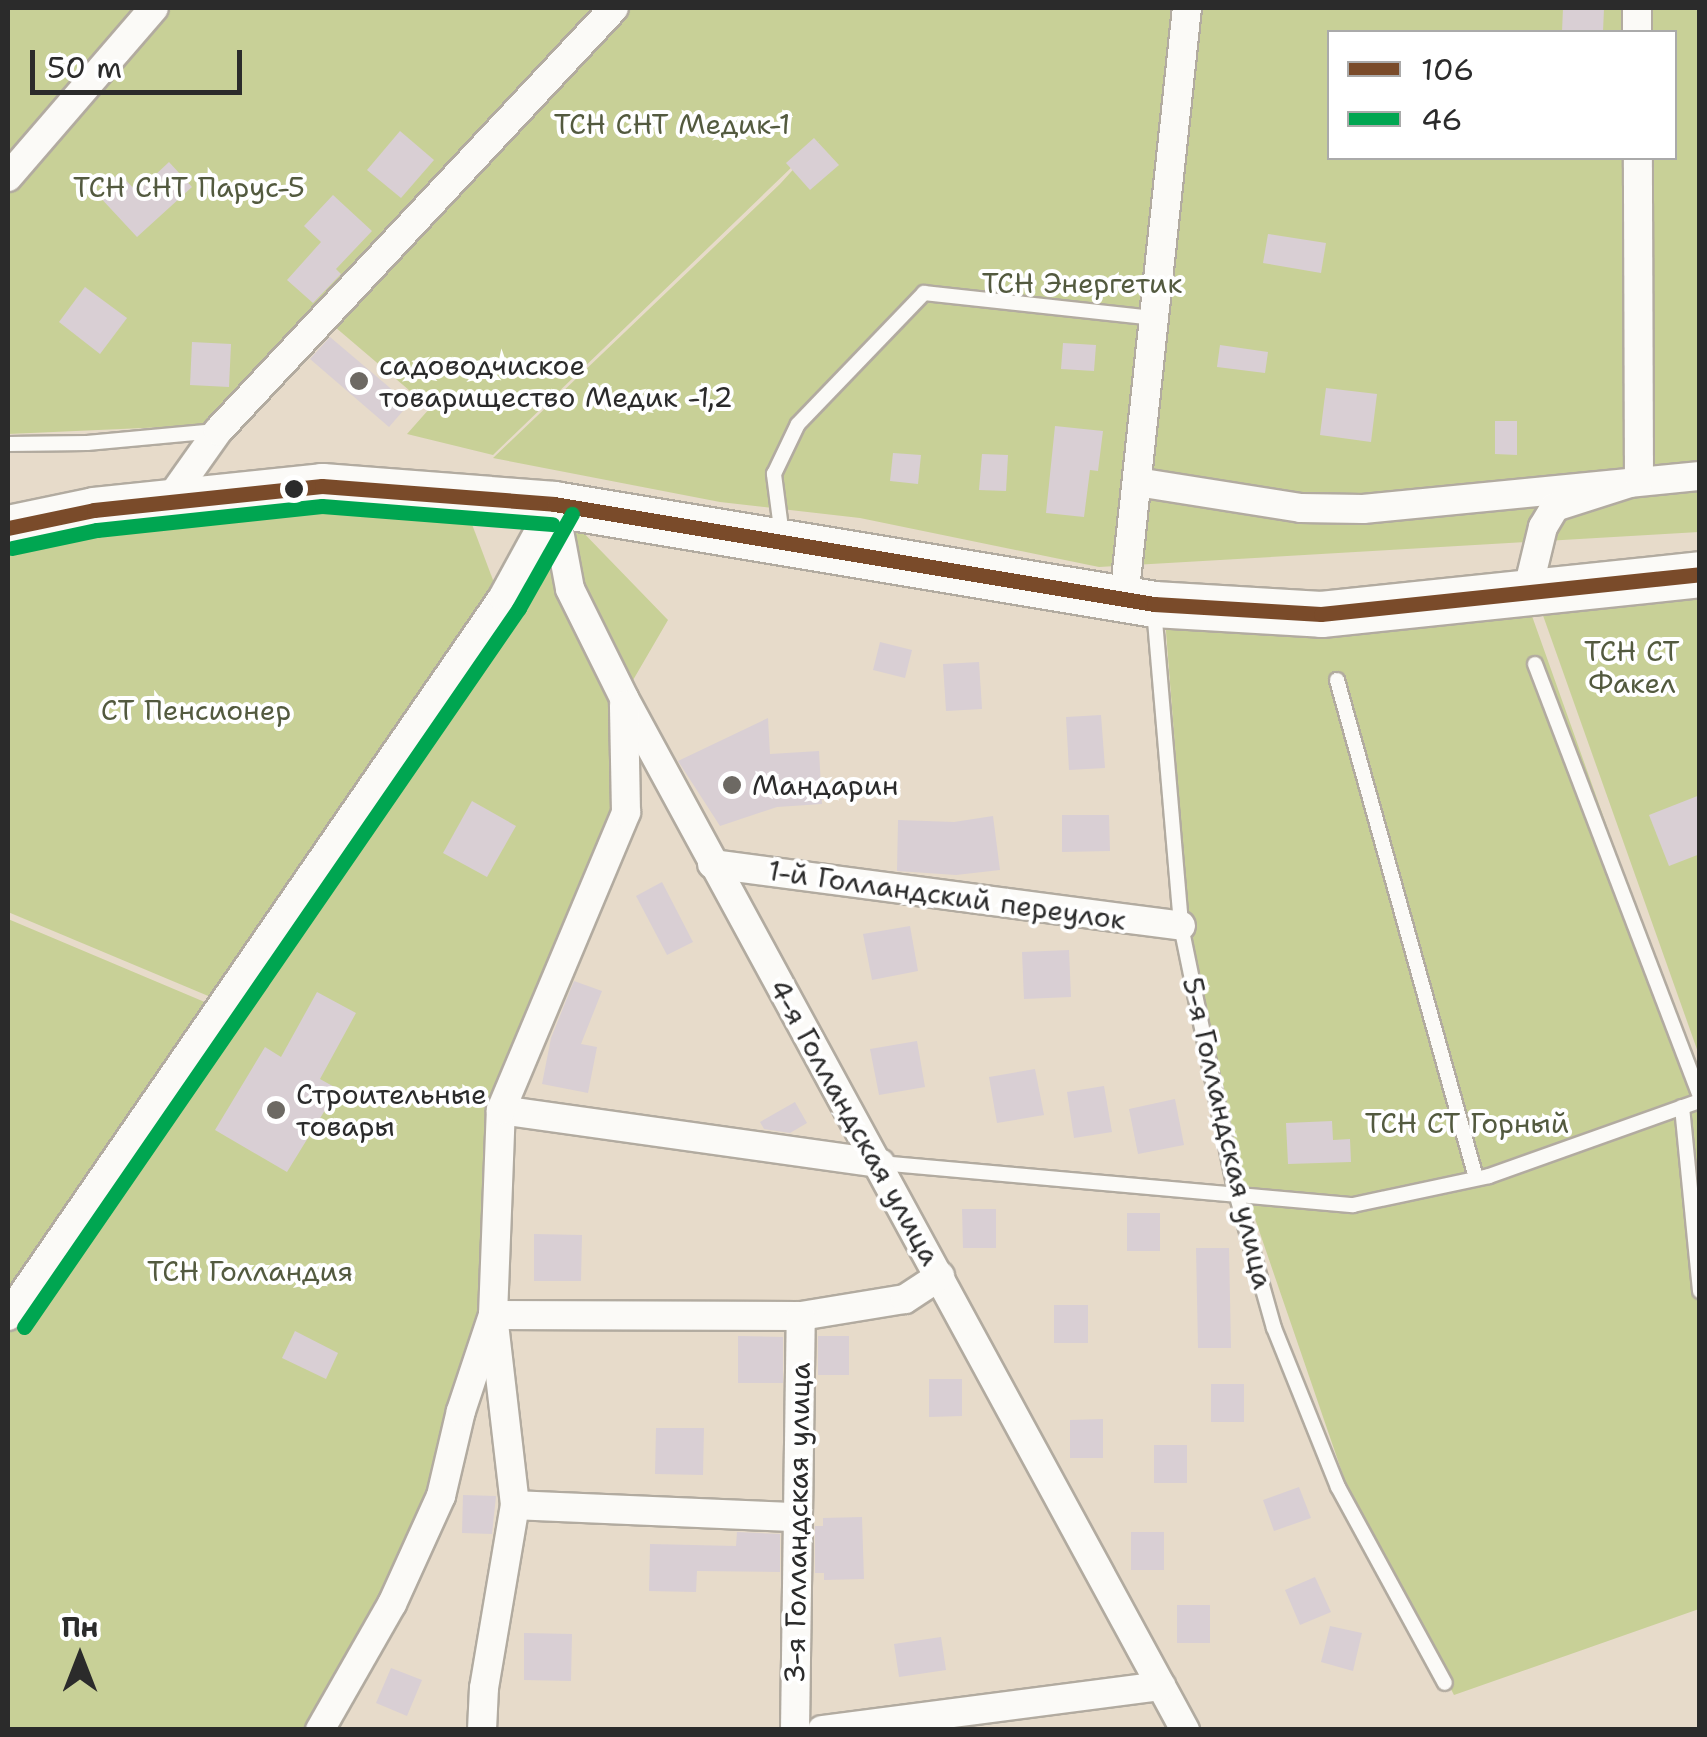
<!DOCTYPE html>
<meta charset="utf-8">
<style>
body{margin:0}
#map{position:relative;width:1707px;height:1737px;overflow:hidden;background:#e7dbca;font-family:"Shantell Sans",sans-serif}
div>[style]{position:absolute}
[style*='--x']{left:calc(var(--x)*1px);top:calc(var(--y)*1px);width:calc(var(--w)*1px);rotate:calc(var(--a)*1deg)}
.green>*{inset:0;background:#c8d097}
.building>*{inset:0;background:#d9cfd4}
.roads{filter:drop-shadow(2px 0 #b2aba0) drop-shadow(-2px 0 #b2aba0) drop-shadow(0 2px #b2aba0) drop-shadow(0 -2px #b2aba0)}
.lane>*{height:14px;margin:-7px;padding:0 7px;transform-origin:7px;border-radius:7px;background:#fbfaf7}
.street>*{height:28px;margin:-14px;padding:0 14px;transform-origin:14px;border-radius:14px;background:#fbfaf7}
.primary>*{height:45px;margin:-22.5px;padding:0 22.5px;transform-origin:22.5px;border-radius:22.5px;background:#fbfaf7}
.bus-1>*{height:15px;margin:-7.5px;padding:0 7.5px;transform-origin:7.5px;border-radius:7.5px;background:#7a4b2a}
.bus-2>*{height:15px;margin:-7.5px;padding:0 7.5px;transform-origin:7.5px;border-radius:7.5px;background:#00a651}
.dots>*{width:28px;height:28px;translate:-50% -50%;box-sizing:border-box;border:5px solid #fff;border-radius:50%}
span{translate:-50% -50%;white-space:nowrap;text-align:center;line-height:1.15;-webkit-text-stroke:8px #fff;paint-order:stroke}
.park-label{font-size:28px;color:#535a3f}
.poi-label{font-size:28px;color:#2b2b2b}
.left{translate:0 -50%;text-align:left}
.street-label{font-size:28px;color:#2b2b2b}
.frame{position:absolute;inset:0;border:10px solid #2b2b2b;pointer-events:none}
.legend{position:absolute;left:1327px;top:30px;width:350px;height:130px;box-sizing:border-box;background:#fff;border:2px solid #aaa;margin:0;padding:12px 18px;list-style:none;font-size:30px;color:#2b2b2b}
.legend li{display:flex;align-items:center;gap:20px;height:50px}
.legend b{width:50px;border:2px solid #aaa}
.north{position:absolute;left:30px;top:1607px;width:100px;height:100px;-webkit-text-stroke:8px #fff;paint-order:stroke;rotate:0deg;font-size:28px;font-weight:700;line-height:40px;text-align:center;color:#2b2b2b}
.north::after{content:'';display:block;margin:auto;width:35px;height:45px;background:#2b2b2b;clip-path:polygon(50% 0,100% 100%,50% 72%,0 100%)}
.scale{position:absolute;left:30px;top:50px;width:212px;height:45px;box-sizing:border-box;border:5px solid #2b2b2b;border-top:0;padding-left:12px;font-size:30px;line-height:35px;white-space:nowrap;color:#2b2b2b;-webkit-text-stroke:8px #fff;paint-order:stroke}
</style>
<div id="map">
<div class="green">
<div style="clip-path:polygon(8px 8px,606px 8px,211px 425px,8px 434px)"></div>
<div style="clip-path:polygon(evenodd,622px 8px,1699px 8px,1699px 532px,1099px 567px,860px 518px,720px 502px,493px 458px,780px 184px,820px 140px,493px 455px,407px 434px,430px 408px,328px 321px,622px 8px,1330px 32px,1674px 32px,1674px 158px,1330px 158px,1330px 32px)"></div>
<div style="clip-path:polygon(337px 499px,467px 511px,499px 596px,225px 1003px,8px 912px,8px 548px)"></div>
<div style="clip-path:polygon(574px 523px,668px 620px,622px 699px,624px 810px,498px 1112px,490px 1314px,439px 1495px,317px 1729px,8px 1729px,8px 919px,226px 1011px,503px 597px)"></div>
<div style="clip-path:polygon(1699px 588px,1699px 1055px,1540px 607px)"></div>
<div style="clip-path:polygon(1532px 616px,1699px 1085px,1699px 1609px,1454px 1695px,1345px 1481px,1241px 1178px,1189px 925px,1165px 619px,1331px 626px)"></div>
</div>
<div class="building">
<div style="clip-path:polygon(1563px 8px,1604px 8px,1603px 32px,1562px 32px)"></div>
<div style="clip-path:polygon(400px 131px,434px 160px,401px 198px,367px 170px)"></div>
<div style="clip-path:polygon(814px 138px,839px 165px,810px 190px,786px 163px)"></div>
<div style="clip-path:polygon(169px 162px,192px 187px,137px 237px,97px 194px,119px 173px,137px 192px)"></div>
<div style="clip-path:polygon(333px 195px,372px 231px,336px 269px,341px 274px,313px 303px,287px 280px,321px 242px,304px 226px)"></div>
<div style="clip-path:polygon(1268px 234px,1326px 243px,1321px 273px,1263px 263px)"></div>
<div style="clip-path:polygon(85px 287px,127px 318px,100px 354px,59px 322px)"></div>
<div style="clip-path:polygon(330px 337px,409px 404px,389px 427px,310px 359px)"></div>
<div style="clip-path:polygon(192px 342px,231px 344px,229px 387px,190px 385px)"></div>
<div style="clip-path:polygon(1063px 343px,1096px 345px,1094px 371px,1061px 369px)"></div>
<div style="clip-path:polygon(1220px 345px,1268px 352px,1265px 373px,1217px 367px)"></div>
<div style="clip-path:polygon(1326px 388px,1377px 394px,1371px 442px,1320px 435px)"></div>
<div style="clip-path:polygon(1495px 421px,1517px 421px,1517px 455px,1495px 454px)"></div>
<div style="clip-path:polygon(1055px 426px,1103px 431px,1098px 471px,1090px 470px,1084px 517px,1046px 513px)"></div>
<div style="clip-path:polygon(893px 453px,921px 455px,918px 484px,890px 481px)"></div>
<div style="clip-path:polygon(982px 454px,1008px 455px,1006px 491px,979px 490px)"></div>
<div style="clip-path:polygon(880px 642px,912px 650px,905px 678px,873px 670px)"></div>
<div style="clip-path:polygon(979px 662px,982px 709px,946px 711px,943px 664px)"></div>
<div style="clip-path:polygon(1101px 715px,1105px 768px,1069px 770px,1066px 717px)"></div>
<div style="clip-path:polygon(768px 718px,770px 754px,819px 751px,822px 804px,777px 807px,720px 826px,678px 761px)"></div>
<div style="clip-path:polygon(1700px 795px,1700px 854px,1669px 866px,1649px 815px)"></div>
<div style="clip-path:polygon(472px 801px,516px 826px,487px 877px,443px 853px)"></div>
<div style="clip-path:polygon(1062px 815px,1109px 815px,1110px 851px,1062px 852px)"></div>
<div style="clip-path:polygon(993px 816px,1000px 870px,956px 875px,897px 871px,898px 820px,954px 822px)"></div>
<div style="clip-path:polygon(662px 882px,693px 942px,667px 955px,636px 896px)"></div>
<div style="clip-path:polygon(910px 926px,918px 971px,872px 980px,863px 934px)"></div>
<div style="clip-path:polygon(1069px 950px,1071px 997px,1024px 999px,1022px 952px)"></div>
<div style="clip-path:polygon(574px 981px,602px 991px,581px 1044px,597px 1047px,588px 1093px,542px 1084px,551px 1038px)"></div>
<div style="clip-path:polygon(317px 992px,356px 1013px,320px 1079px,338px 1089px,287px 1172px,215px 1130px,265px 1047px,281px 1057px)"></div>
<div style="clip-path:polygon(917px 1041px,925px 1087px,879px 1095px,870px 1049px)"></div>
<div style="clip-path:polygon(1035px 1069px,1044px 1115px,997px 1123px,989px 1077px)"></div>
<div style="clip-path:polygon(1104px 1086px,1112px 1132px,1074px 1138px,1067px 1092px)"></div>
<div style="clip-path:polygon(1175px 1099px,1184px 1145px,1138px 1154px,1129px 1109px)"></div>
<div style="clip-path:polygon(795px 1102px,807px 1123px,790px 1133px,764px 1129px,760px 1122px)"></div>
<div style="clip-path:polygon(1332px 1121px,1333px 1140px,1350px 1139px,1351px 1162px,1288px 1164px,1286px 1123px)"></div>
<div style="clip-path:polygon(962px 1209px,996px 1209px,996px 1248px,963px 1248px)"></div>
<div style="clip-path:polygon(1127px 1213px,1160px 1213px,1160px 1251px,1127px 1251px)"></div>
<div style="clip-path:polygon(534px 1234px,582px 1235px,581px 1281px,534px 1281px)"></div>
<div style="clip-path:polygon(1196px 1248px,1229px 1248px,1231px 1348px,1198px 1348px)"></div>
<div style="clip-path:polygon(1054px 1305px,1088px 1305px,1088px 1343px,1054px 1343px)"></div>
<div style="clip-path:polygon(295px 1331px,338px 1353px,326px 1379px,282px 1358px)"></div>
<div style="clip-path:polygon(738px 1336px,783px 1337px,783px 1383px,738px 1383px)"></div>
<div style="clip-path:polygon(818px 1336px,849px 1336px,849px 1375px,818px 1375px)"></div>
<div style="clip-path:polygon(929px 1379px,962px 1379px,962px 1416px,929px 1417px)"></div>
<div style="clip-path:polygon(1211px 1384px,1244px 1384px,1244px 1422px,1211px 1422px)"></div>
<div style="clip-path:polygon(1103px 1419px,1103px 1458px,1070px 1458px,1070px 1420px)"></div>
<div style="clip-path:polygon(656px 1428px,704px 1428px,703px 1475px,655px 1474px)"></div>
<div style="clip-path:polygon(1154px 1445px,1187px 1445px,1187px 1483px,1154px 1483px)"></div>
<div style="clip-path:polygon(1299px 1487px,1311px 1518px,1274px 1531px,1263px 1500px)"></div>
<div style="clip-path:polygon(463px 1495px,496px 1496px,492px 1534px,462px 1533px)"></div>
<div style="clip-path:polygon(862px 1517px,864px 1579px,824px 1580px,824px 1573px,815px 1573px,815px 1526px,823px 1526px,823px 1518px)"></div>
<div style="clip-path:polygon(737px 1532px,780px 1534px,780px 1572px,697px 1571px,696px 1592px,649px 1591px,650px 1544px,736px 1546px)"></div>
<div style="clip-path:polygon(1131px 1532px,1164px 1532px,1164px 1570px,1131px 1570px)"></div>
<div style="clip-path:polygon(1315px 1577px,1331px 1612px,1300px 1625px,1285px 1590px)"></div>
<div style="clip-path:polygon(1177px 1605px,1210px 1605px,1210px 1643px,1177px 1643px)"></div>
<div style="clip-path:polygon(1330px 1626px,1362px 1633px,1353px 1671px,1321px 1662px)"></div>
<div style="clip-path:polygon(524px 1633px,572px 1634px,571px 1681px,524px 1680px)"></div>
<div style="clip-path:polygon(941px 1637px,946px 1670px,899px 1677px,894px 1644px)"></div>
<div style="clip-path:polygon(391px 1668px,422px 1680px,407px 1716px,376px 1703px)"></div>
</div>
<div class="roads">
<div class="lane">
<div style="--x:8;--y:444;--w:79;--a:-0.7"></div>
<div style="--x:87;--y:443;--w:130;--a:-5.3"></div>
<div style="--x:782;--y:536;--w:63;--a:-97.4"></div>
<div style="--x:774;--y:474;--w:55;--a:-64.4"></div>
<div style="--x:798;--y:424;--w:182;--a:-46.1"></div>
<div style="--x:924;--y:293;--w:230;--a:6.2"></div>
<div style="--x:1154;--y:609;--w:318;--a:85.1"></div>
<div style="--x:1181;--y:926;--w:273;--a:78.4"></div>
<div style="--x:1236;--y:1193;--w:140;--a:74.3"></div>
<div style="--x:1274;--y:1328;--w:171;--a:68.1"></div>
<div style="--x:1338;--y:1487;--w:223;--a:61.4"></div>
<div style="--x:1535;--y:664;--w:462;--a:69.1"></div>
<div style="--x:1337;--y:680;--w:517;--a:74.4"></div>
<div style="--x:1682;--y:1107;--w:185;--a:84.4"></div>
<div style="--x:880;--y:1163;--w:475;--a:5.1"></div>
<div style="--x:1353;--y:1205;--w:139;--a:-12"></div>
<div style="--x:1489;--y:1176;--w:224;--a:-19.6"></div>
</div>
<div class="street">
<div style="--x:1637;--y:8;--w:24;--a:90"></div>
<div style="--x:8;--y:177;--w:223;--a:-49.2"></div>
<div style="--x:1137;--y:482;--w:166;--a:9"></div>
<div style="--x:1301;--y:508;--w:62;--a:0.9"></div>
<div style="--x:1363;--y:509;--w:339;--a:-5.6"></div>
<div style="--x:167;--y:503;--w:88;--a:-54.7"></div>
<div style="--x:218;--y:431;--w:579;--a:-46.89"></div>
<div style="--x:554;--y:504;--w:86;--a:79.3"></div>
<div style="--x:570;--y:589;--w:122;--a:63.6"></div>
<div style="--x:624;--y:698;--w:1175;--a:61.47"></div>
<div style="--x:1527;--y:593;--w:68;--a:-76.4"></div>
<div style="--x:1543;--y:527;--w:23;--a:-59"></div>
<div style="--x:1555;--y:507;--w:88;--a:-17.8"></div>
<div style="--x:1639;--y:480;--w:322;--a:-90.2"></div>
<div style="--x:1124;--y:599;--w:594;--a:-83.92"></div>
<div style="--x:712;--y:864;--w:473;--a:7.5"></div>
<div style="--x:501;--y:1110;--w:383;--a:8"></div>
<div style="--x:8;--y:1316;--w:873;--a:-55.45"></div>
<div style="--x:503;--y:597;--w:106;--a:-61.3"></div>
<div style="--x:515;--y:1505;--w:280;--a:2.5"></div>
<div style="--x:320;--y:1730;--w:145;--a:-60.3"></div>
<div style="--x:392;--y:1604;--w:119;--a:-65.6"></div>
<div style="--x:441;--y:1496;--w:87;--a:-76.8"></div>
<div style="--x:461;--y:1411;--w:101;--a:-71.6"></div>
<div style="--x:493;--y:1315;--w:308;--a:0.2"></div>
<div style="--x:801;--y:1316;--w:105;--a:-9.3"></div>
<div style="--x:905;--y:1299;--w:42;--a:-33.3"></div>
<div style="--x:482;--y:1730;--w:42;--a:-87.3"></div>
<div style="--x:484;--y:1688;--w:186;--a:-80.4"></div>
<div style="--x:515;--y:1505;--w:191;--a:-96.6"></div>
<div style="--x:493;--y:1315;--w:205;--a:-87.8"></div>
<div style="--x:501;--y:1110;--w:323;--a:-67.2"></div>
<div style="--x:626;--y:812;--w:107;--a:-91.1"></div>
<div style="--x:795;--y:1730;--w:414;--a:-89.2"></div>
<div style="--x:822;--y:1730;--w:342;--a:-7.4"></div>
</div>
<div class="primary">
<div style="--x:8;--y:528;--w:88;--a:-11.8"></div>
<div style="--x:94;--y:510;--w:229;--a:-6"></div>
<div style="--x:322;--y:486;--w:233;--a:4.4"></div>
<div style="--x:554;--y:504;--w:608;--a:9.46"></div>
<div style="--x:1154;--y:604;--w:167;--a:3.4"></div>
<div style="--x:1321;--y:614;--w:381;--a:-6"></div>
</div>
</div>
<div class="bus-1">
<div style="--x:8;--y:528;--w:88;--a:-11.8"></div>
<div style="--x:94;--y:510;--w:229;--a:-6"></div>
<div style="--x:322;--y:486;--w:233;--a:4.4"></div>
<div style="--x:554;--y:504;--w:608;--a:9.46"></div>
<div style="--x:1154;--y:604;--w:167;--a:3.4"></div>
<div style="--x:1321;--y:614;--w:381;--a:-6"></div>
</div>
<div class="bus-2">
<div style="--x:12;--y:548;--w:87;--a:-12"></div>
<div style="--x:97;--y:530;--w:226;--a:-6.1"></div>
<div style="--x:322;--y:506;--w:231;--a:4.5"></div>
<div style="--x:24;--y:1327;--w:873;--a:-55.45"></div>
<div style="--x:519;--y:608;--w:108;--a:-60.6"></div>
</div>
<div class="dots">
<div style="left:359px;top:381px;background:#6d6963"></div>
<div style="left:294px;top:489px;background:#2b2b2b"></div>
<div style="left:732px;top:785px;background:#6d6963"></div>
<div style="left:276px;top:1110px;background:#6d6963"></div>
</div>
<div class="park-label">
<span style="left:672px;top:124px">ТСН СНТ Медик-1</span>
<span style="left:189px;top:187px">ТСН СНТ Парус-5</span>
<span style="left:1082px;top:283px">ТСН Энергетик</span>
<span style="left:1632px;top:667px">ТСН СТ<br>Факел</span>
<span style="left:196px;top:710px">СТ Пенсионер</span>
<span style="left:1467px;top:1123px">ТСН СТ Горный</span>
<span style="left:250px;top:1271px">ТСН Голландия</span>
</div>
<div class="poi-label">
<span class="left" style="left:379px;top:381px">садоводчиское<br>товарищество Медик -1,2</span>
<span class="left" style="left:752px;top:785px">Мандарин</span>
<span class="left" style="left:296px;top:1110px">Строительные<br>товары</span>
</div>
<div class="street-label">
<span style="left:947px;top:895px;rotate:8deg">1-й Голландский переулок</span>
<span style="left:855px;top:1122px;rotate:61deg">4-я Голландская улица</span>
<span style="left:1228px;top:1133px;rotate:77deg">5-я Голландская улица</span>
<span style="left:797px;top:1523px;rotate:-89deg">3-я Голландская улица</span>
</div>
<div class="frame"></div>
<ul class="legend">
<li><b style="height:12px;background:#7a4b2a"></b>106</li>
<li><b style="height:12px;background:#00a651"></b>46</li>
</ul>
<div class="north">Пн</div>
<div class="scale">50 m</div>
</div>
